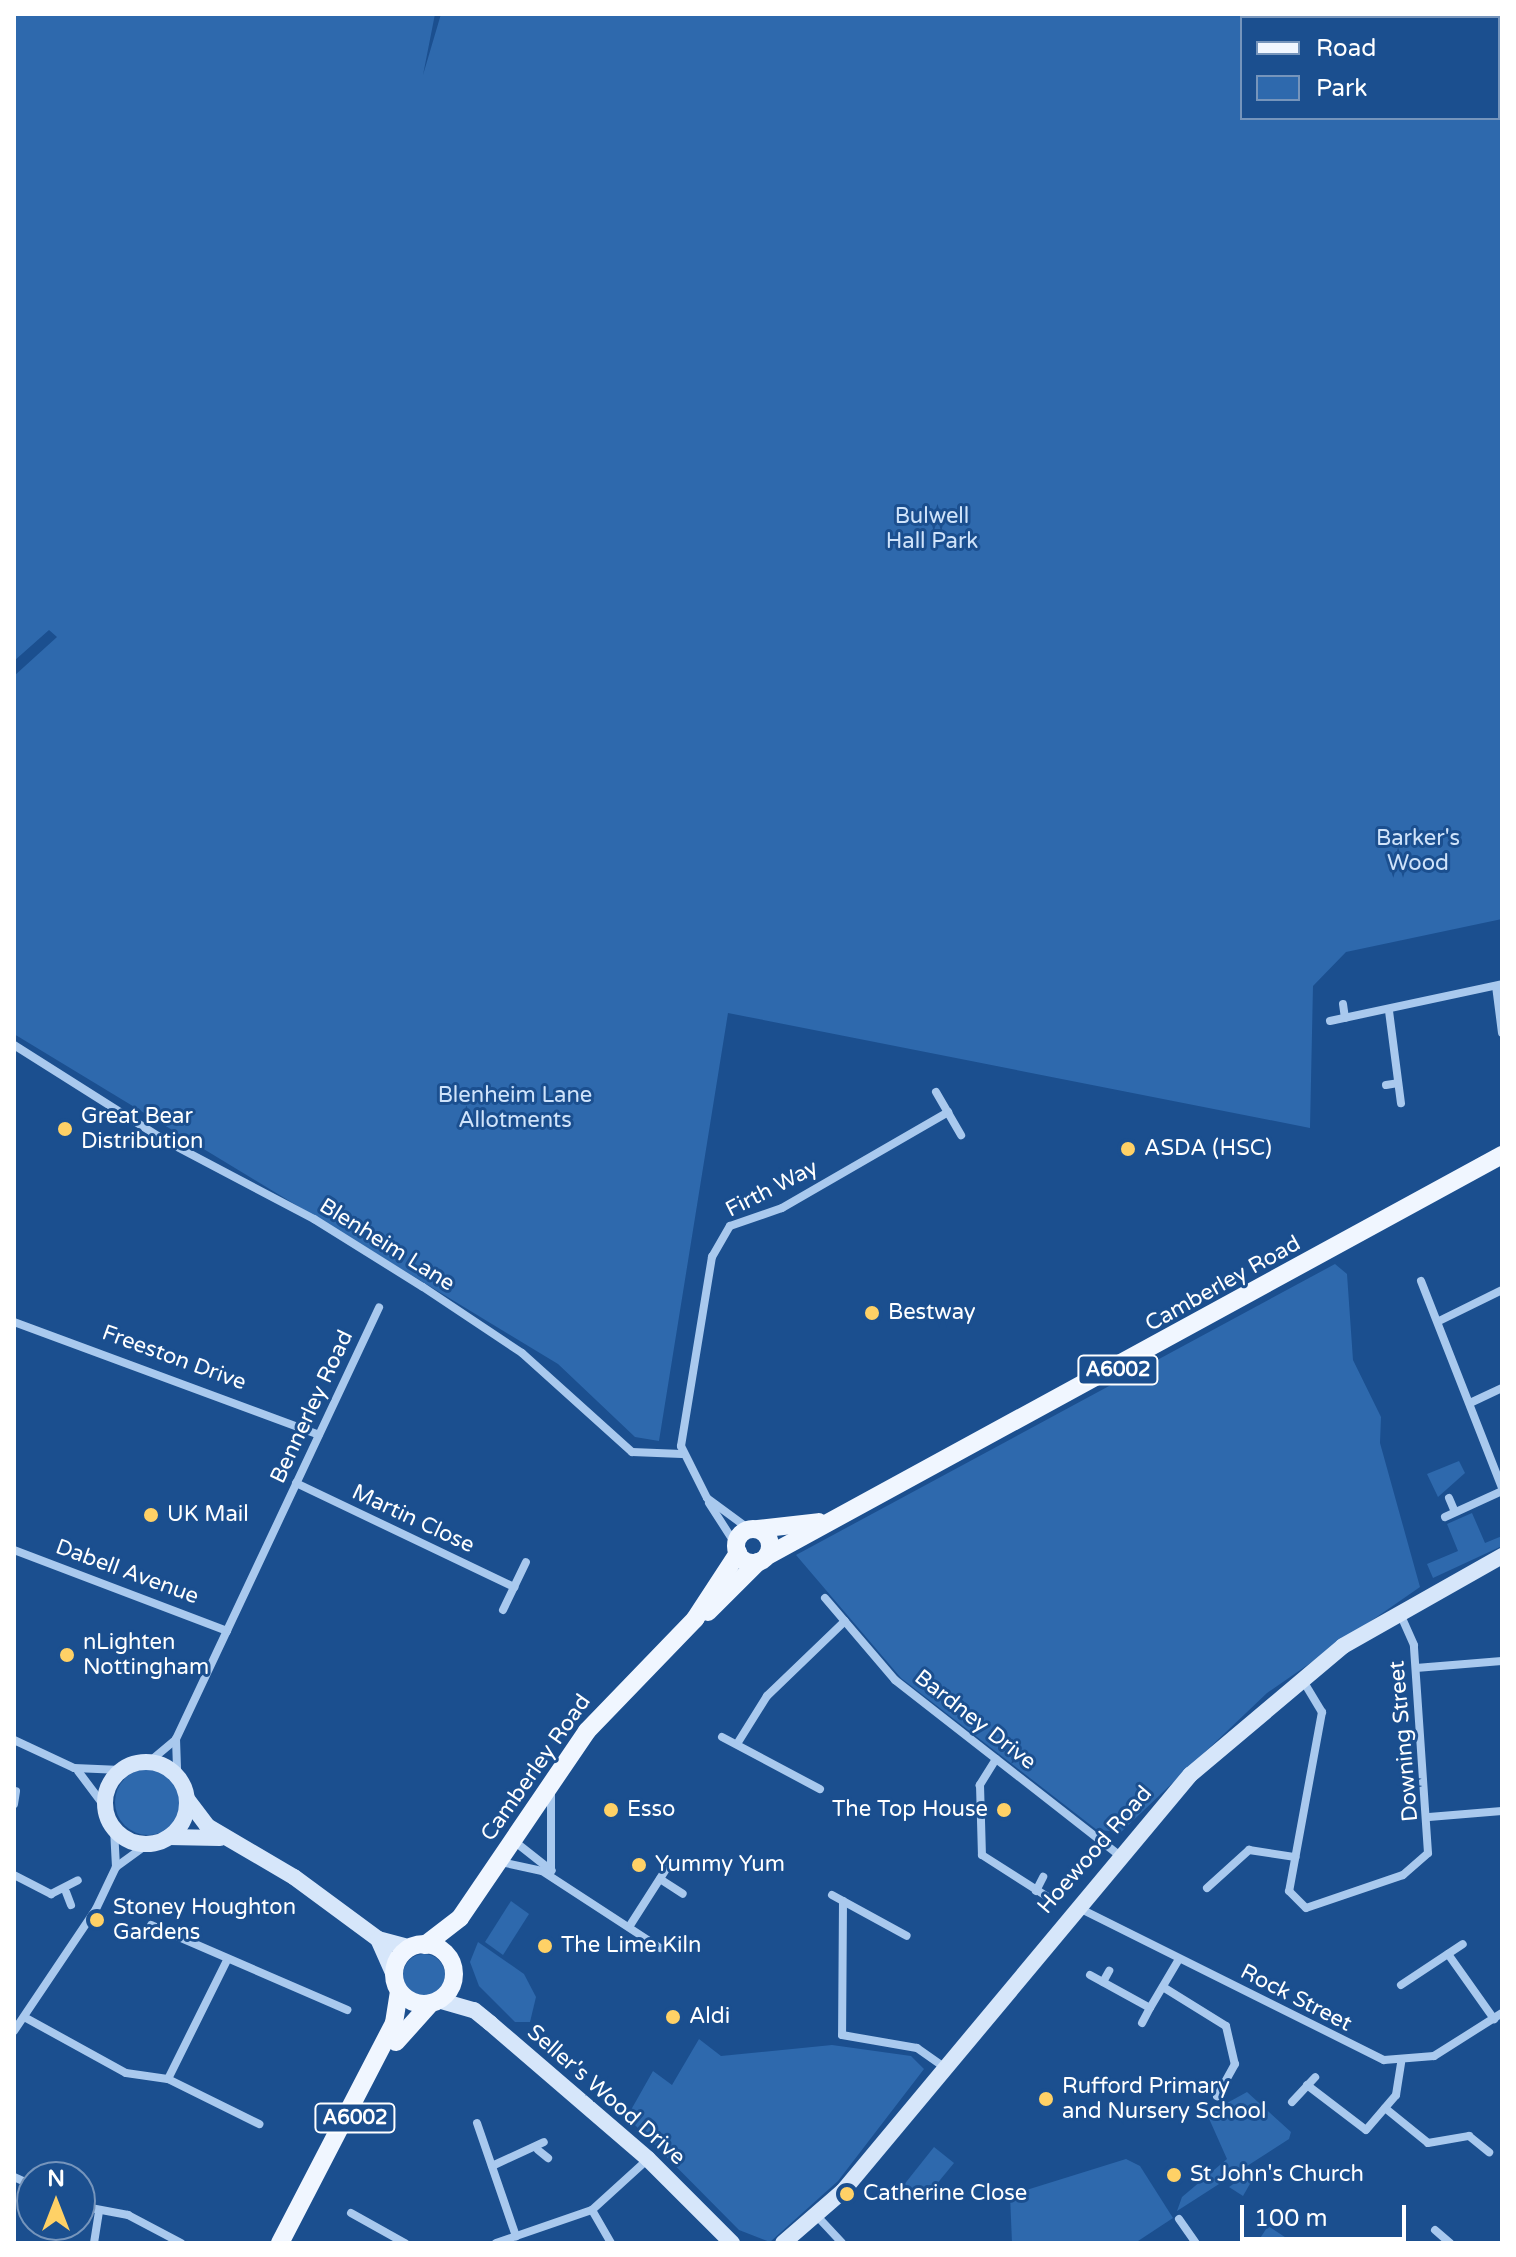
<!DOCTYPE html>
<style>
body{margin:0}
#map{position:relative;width:1516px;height:2257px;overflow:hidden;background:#1b4f8f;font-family:"Varela Round",sans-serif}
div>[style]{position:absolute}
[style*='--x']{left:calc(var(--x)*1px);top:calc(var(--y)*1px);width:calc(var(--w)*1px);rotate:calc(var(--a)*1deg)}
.green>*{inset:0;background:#2e69ad}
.round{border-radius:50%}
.street>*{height:8px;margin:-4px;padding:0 4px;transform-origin:4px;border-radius:4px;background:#a9c9ee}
.secondary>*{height:16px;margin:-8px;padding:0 8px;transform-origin:8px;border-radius:8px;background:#d6e6fa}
.secondary>.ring{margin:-8px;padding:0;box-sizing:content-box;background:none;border:16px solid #d6e6fa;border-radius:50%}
.primary>*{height:18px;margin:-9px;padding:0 9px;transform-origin:9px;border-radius:9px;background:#f0f6ff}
.primary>.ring{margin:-9px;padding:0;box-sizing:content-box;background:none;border:18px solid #f0f6ff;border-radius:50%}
.dots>*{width:22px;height:22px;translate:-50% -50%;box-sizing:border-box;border:4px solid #1b4f8f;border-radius:50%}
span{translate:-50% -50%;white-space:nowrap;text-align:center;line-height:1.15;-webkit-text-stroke:6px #1b4f8f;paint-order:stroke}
.shield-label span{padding:2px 6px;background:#1b4f8f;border:2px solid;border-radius:6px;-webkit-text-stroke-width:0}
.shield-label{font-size:20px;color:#fff;font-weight:700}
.park-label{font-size:22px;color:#cfe3fa}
.poi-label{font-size:22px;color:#fff}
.left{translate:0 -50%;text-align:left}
.right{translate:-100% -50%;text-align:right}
.street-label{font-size:22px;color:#fff}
.frame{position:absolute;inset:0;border:16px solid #fff;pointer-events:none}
.legend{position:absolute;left:1240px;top:16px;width:260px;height:104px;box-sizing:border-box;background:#1b4f8f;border:2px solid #7695bc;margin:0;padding:10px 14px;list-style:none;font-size:24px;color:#fff}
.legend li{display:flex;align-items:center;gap:16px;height:40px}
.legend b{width:40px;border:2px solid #7695bc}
.north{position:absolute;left:16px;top:2161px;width:80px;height:80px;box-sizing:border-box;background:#1b4f8f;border:2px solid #7695bc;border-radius:50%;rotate:0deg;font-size:22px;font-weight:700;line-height:32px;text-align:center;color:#fff}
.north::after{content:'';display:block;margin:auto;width:28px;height:36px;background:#ffd166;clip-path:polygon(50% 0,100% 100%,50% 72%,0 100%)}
.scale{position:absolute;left:1240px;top:2205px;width:166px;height:36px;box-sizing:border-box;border:4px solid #fff;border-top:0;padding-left:10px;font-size:24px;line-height:28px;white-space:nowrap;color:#fff;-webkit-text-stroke:6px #1b4f8f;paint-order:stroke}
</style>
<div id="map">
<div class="green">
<div style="clip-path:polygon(evenodd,14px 14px,435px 14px,423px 75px,441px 14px,1502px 14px,1502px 919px,1346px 952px,1313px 986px,1310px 1128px,728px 1013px,659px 1441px,635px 1437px,558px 1364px,14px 1034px,14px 676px,57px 637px,49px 630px,14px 661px,14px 14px,1242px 18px,1498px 18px,1498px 118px,1242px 118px,1242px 18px)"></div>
<div style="clip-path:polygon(1335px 1264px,1347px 1274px,1353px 1360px,1381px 1417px,1380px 1443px,1420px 1587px,1267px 1693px,1121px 1832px,1097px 1830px,901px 1678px,796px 1555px)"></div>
<div style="clip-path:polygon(1459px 1461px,1465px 1473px,1438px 1497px,1427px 1474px)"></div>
<div style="clip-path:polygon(1472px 1513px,1485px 1543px,1502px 1536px,1502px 1546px,1433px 1578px,1427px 1564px,1458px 1551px,1447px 1524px)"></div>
<div class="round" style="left:115px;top:1769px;width:66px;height:66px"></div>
<div style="clip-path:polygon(511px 1901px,529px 1914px,503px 1955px,485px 1942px)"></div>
<div style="clip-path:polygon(478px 1942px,524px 1974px,536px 1997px,530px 2022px,515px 2022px,479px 1986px,470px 1962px)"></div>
<div class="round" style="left:403px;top:1954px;width:42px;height:42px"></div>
<div style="clip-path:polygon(699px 2039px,721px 2056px,832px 2045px,911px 2056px,924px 2069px,838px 2181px,770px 2242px,739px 2230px,627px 2117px,653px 2071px,672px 2085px)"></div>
<div style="clip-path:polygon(1247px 2092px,1291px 2132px,1289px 2139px,1177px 2211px,1182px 2197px,1227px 2159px,1207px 2114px)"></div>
<div style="clip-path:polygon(934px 2147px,954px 2163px,922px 2202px,903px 2186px)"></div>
<div style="clip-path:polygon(1126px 2159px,1140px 2166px,1173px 2218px,1135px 2243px,1012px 2243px,1010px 2195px)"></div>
<div style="clip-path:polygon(1249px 2173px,1255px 2175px,1243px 2196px,1229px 2187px)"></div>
<div style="clip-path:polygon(1268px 2226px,1294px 2243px,1257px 2243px)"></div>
</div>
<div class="street">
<div style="--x:1496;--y:986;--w:47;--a:82.7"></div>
<div style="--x:1343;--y:1004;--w:14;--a:82"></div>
<div style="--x:1389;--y:1011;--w:93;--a:82.6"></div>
<div style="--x:1330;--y:1021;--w:176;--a:-12.1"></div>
<div style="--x:14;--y:1045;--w:178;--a:32.3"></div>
<div style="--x:164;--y:1140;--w:170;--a:27.8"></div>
<div style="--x:314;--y:1219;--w:128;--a:32"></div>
<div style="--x:423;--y:1287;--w:119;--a:33.7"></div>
<div style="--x:522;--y:1353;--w:148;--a:42"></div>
<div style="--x:632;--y:1452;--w:50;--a:2.3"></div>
<div style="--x:1386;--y:1085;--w:12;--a:-9"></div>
<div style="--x:936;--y:1092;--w:50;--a:59.8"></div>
<div style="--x:1421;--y:1281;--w:222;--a:68.6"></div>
<div style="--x:1439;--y:1321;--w:70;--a:-26.2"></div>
<div style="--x:14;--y:1322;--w:325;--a:20.3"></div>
<div style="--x:1470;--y:1403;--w:35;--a:-25"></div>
<div style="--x:296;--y:1483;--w:242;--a:25.5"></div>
<div style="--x:1449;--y:1498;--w:15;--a:67"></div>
<div style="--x:709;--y:1503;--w:50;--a:57.3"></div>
<div style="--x:1445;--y:1517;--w:63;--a:-24.5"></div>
<div style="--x:749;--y:1529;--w:52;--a:-143.6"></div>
<div style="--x:707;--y:1498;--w:58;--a:-116.6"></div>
<div style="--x:681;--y:1446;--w:192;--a:-80.7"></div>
<div style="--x:712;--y:1257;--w:36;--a:-60"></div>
<div style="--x:730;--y:1226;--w:55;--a:-19.1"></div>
<div style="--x:782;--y:1208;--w:192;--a:-30"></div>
<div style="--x:14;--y:1550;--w:228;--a:20.8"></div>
<div style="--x:825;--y:1598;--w:108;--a:49.5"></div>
<div style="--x:895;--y:1680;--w:283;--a:38"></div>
<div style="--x:503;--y:1610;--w:53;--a:-64.4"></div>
<div style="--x:1416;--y:1668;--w:86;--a:-4.7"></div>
<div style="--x:1302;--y:1679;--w:39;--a:59"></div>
<div style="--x:1322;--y:1712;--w:182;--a:100.4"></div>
<div style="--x:1289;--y:1891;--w:24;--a:45"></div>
<div style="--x:1306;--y:1908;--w:102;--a:-18.8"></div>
<div style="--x:1403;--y:1875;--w:33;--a:-41"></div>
<div style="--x:1428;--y:1853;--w:208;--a:-93.9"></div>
<div style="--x:1414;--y:1645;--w:36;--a:-114"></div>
<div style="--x:722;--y:1737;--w:111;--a:28"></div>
<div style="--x:176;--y:1739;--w:37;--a:88"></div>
<div style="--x:14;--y:1740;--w:66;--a:25"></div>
<div style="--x:74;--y:1768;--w:47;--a:2.4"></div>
<div style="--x:737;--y:1744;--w:57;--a:-58"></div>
<div style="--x:767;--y:1696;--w:108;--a:-43.9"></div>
<div style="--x:996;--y:1759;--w:31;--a:122"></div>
<div style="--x:980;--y:1785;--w:70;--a:88.4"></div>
<div style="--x:982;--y:1855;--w:82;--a:32.5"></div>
<div style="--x:149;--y:1762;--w:35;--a:-40"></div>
<div style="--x:176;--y:1739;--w:477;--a:-64.8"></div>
<div style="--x:78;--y:1771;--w:45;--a:53.1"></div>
<div style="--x:551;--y:1794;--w:76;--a:90"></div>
<div style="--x:14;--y:1804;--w:13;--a:-81"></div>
<div style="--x:1429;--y:1817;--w:73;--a:-4.7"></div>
<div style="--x:514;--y:1841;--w:48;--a:38.3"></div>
<div style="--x:501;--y:1862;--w:42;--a:12.4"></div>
<div style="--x:542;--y:1871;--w:141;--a:33.1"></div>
<div style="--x:116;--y:1867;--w:37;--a:-36"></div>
<div style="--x:14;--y:1875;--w:42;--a:27.2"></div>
<div style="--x:51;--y:1894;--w:30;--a:-27"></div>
<div style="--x:660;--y:1879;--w:27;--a:33"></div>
<div style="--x:1207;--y:1888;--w:57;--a:-42.1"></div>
<div style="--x:1249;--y:1850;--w:47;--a:8.7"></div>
<div style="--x:1036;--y:1891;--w:16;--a:-63"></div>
<div style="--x:66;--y:1892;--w:14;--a:69"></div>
<div style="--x:832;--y:1895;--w:85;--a:28.7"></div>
<div style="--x:843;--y:1901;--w:134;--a:90.4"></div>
<div style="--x:842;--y:2035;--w:76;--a:9.8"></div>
<div style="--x:917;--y:2048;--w:33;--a:35"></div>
<div style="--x:1077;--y:1907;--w:343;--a:26.5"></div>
<div style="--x:1384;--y:2060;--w:50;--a:-4.6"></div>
<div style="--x:1434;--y:2056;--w:80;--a:-32.3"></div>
<div style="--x:151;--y:1925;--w:214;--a:23.4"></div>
<div style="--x:629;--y:1927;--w:76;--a:-57.4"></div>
<div style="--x:1448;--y:1954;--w:80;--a:54.7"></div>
<div style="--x:1090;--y:1975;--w:68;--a:28.8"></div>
<div style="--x:1150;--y:2008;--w:57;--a:-59.4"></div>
<div style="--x:1103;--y:1982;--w:13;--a:-61"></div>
<div style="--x:1401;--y:1985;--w:74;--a:-33.5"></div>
<div style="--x:1163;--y:1987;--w:74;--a:31.8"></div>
<div style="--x:1226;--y:2026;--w:39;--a:77"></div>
<div style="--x:1235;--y:2064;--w:37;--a:119"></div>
<div style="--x:26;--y:2018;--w:114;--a:28.8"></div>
<div style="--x:126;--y:2073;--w:42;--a:8.1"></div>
<div style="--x:168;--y:2079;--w:102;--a:26.3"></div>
<div style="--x:1142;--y:2023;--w:17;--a:-62"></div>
<div style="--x:14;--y:2031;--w:147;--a:-56.1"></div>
<div style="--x:96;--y:1909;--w:47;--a:-64.5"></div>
<div style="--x:116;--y:1867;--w:38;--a:-93"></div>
<div style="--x:168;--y:2079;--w:131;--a:-63.6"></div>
<div style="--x:1307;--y:2085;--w:74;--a:37.3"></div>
<div style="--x:1366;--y:2130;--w:46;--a:-49.4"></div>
<div style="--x:1396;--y:2095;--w:33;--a:-81"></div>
<div style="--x:1292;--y:2102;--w:34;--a:-47"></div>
<div style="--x:1385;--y:2108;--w:55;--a:39.1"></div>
<div style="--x:1428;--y:2143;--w:42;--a:-9.7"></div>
<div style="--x:1469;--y:2136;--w:26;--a:39"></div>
<div style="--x:477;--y:2123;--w:120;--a:71"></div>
<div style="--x:538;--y:2150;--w:13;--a:39"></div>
<div style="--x:492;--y:2166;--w:57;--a:-24.8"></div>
<div style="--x:14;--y:2177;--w:20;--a:24"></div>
<div style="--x:80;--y:2206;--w:49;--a:10.6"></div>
<div style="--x:128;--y:2215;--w:60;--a:27.8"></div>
<div style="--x:592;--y:2210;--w:38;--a:60"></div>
<div style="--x:351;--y:2213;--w:62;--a:29.1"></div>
<div style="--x:816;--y:2215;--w:38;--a:47"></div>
<div style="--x:1179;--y:2219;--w:29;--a:55"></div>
<div style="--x:1435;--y:2230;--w:20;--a:41"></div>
<div style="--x:94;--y:2243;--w:33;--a:-81"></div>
<div style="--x:496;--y:2243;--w:102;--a:-19"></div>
<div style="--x:592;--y:2210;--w:76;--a:-42.3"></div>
</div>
<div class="secondary">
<div class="ring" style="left:105px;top:1762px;width:66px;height:66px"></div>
<div style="--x:187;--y:1799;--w:34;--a:53"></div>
<div style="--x:207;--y:1826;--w:101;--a:30.4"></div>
<div style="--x:294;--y:1877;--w:104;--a:36.4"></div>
<div style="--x:378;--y:1939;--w:34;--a:15"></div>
<div style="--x:169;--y:1837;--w:51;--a:1.1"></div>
<div style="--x:378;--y:1939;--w:39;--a:66"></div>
<div style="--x:438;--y:2000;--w:37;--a:16"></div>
<div style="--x:474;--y:2010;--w:21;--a:39"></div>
<div style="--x:490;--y:2023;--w:208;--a:40.7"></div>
<div style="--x:648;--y:2159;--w:119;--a:45"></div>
<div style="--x:783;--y:2243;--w:79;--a:-40.9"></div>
<div style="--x:843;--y:2191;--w:542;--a:-50.17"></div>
<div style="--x:1190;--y:1775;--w:200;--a:-40.1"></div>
<div style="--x:1343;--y:1646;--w:183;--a:-29.5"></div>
</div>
<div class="primary">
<div class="ring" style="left:736px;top:1529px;width:16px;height:16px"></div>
<div style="--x:758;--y:1529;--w:61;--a:-6.5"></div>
<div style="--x:767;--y:1556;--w:837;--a:-28.62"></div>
<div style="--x:708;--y:1612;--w:71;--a:-45"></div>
<div class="ring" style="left:394px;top:1944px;width:42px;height:42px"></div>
<div style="--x:425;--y:1945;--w:44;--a:-37.6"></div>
<div style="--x:460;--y:1918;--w:226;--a:-55.8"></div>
<div style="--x:587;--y:1731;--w:156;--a:-46"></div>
<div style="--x:695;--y:1619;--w:79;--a:-56.9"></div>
<div style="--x:396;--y:2042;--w:52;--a:-48.1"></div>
<div style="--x:280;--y:2243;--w:248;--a:-62.6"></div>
<div style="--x:394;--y:2023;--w:32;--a:-81"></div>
</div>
<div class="dots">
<div style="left:65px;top:1129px;background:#ffd166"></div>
<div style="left:1128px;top:1149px;background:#ffd166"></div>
<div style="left:872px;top:1313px;background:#ffd166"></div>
<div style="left:151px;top:1515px;background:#ffd166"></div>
<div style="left:67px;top:1655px;background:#ffd166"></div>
<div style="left:611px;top:1810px;background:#ffd166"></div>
<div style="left:1004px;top:1810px;background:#ffd166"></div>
<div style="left:639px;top:1865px;background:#ffd166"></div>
<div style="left:97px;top:1920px;background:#ffd166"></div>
<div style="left:545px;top:1946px;background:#ffd166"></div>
<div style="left:673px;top:2017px;background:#ffd166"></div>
<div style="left:1046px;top:2099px;background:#ffd166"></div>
<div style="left:1174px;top:2175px;background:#ffd166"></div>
<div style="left:847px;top:2194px;background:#ffd166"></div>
</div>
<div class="shield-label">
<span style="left:1118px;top:1370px">A6002</span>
<span style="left:355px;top:2118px">A6002</span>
</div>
<div class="park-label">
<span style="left:932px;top:529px">Bulwell<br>Hall Park</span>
<span style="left:1418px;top:851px">Barker's<br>Wood</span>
<span style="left:515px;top:1108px">Blenheim Lane<br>Allotments</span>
</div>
<div class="poi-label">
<span class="left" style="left:81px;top:1129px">Great Bear<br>Distribution</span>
<span class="left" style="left:1144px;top:1149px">ASDA (HSC)</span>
<span class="left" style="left:888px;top:1313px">Bestway</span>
<span class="left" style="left:167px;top:1515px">UK Mail</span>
<span class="left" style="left:83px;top:1655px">nLighten<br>Nottingham</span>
<span class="left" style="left:627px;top:1810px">Esso</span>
<span class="right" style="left:988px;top:1810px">The Top House</span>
<span class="left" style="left:655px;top:1865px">Yummy Yum</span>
<span class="left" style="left:113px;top:1920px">Stoney Houghton<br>Gardens</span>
<span class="left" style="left:561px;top:1946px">The Lime Kiln</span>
<span class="left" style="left:689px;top:2017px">Aldi</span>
<span class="left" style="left:1062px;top:2099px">Rufford Primary<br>and Nursery School</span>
<span class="left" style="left:1190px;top:2175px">St John's Church</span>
<span class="left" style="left:863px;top:2194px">Catherine Close</span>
</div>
<div class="street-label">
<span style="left:772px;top:1189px;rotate:-27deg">Firth Way</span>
<span style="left:387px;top:1245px;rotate:32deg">Blenheim Lane</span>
<span style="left:1223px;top:1284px;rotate:-29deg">Camberley Road</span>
<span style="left:174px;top:1358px;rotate:20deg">Freeston Drive</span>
<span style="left:312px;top:1407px;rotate:-65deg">Bennerley Road</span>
<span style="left:413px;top:1519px;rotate:25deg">Martin Close</span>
<span style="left:127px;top:1572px;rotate:20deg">Dabell Avenue</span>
<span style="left:975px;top:1720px;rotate:38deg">Bardney Drive</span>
<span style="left:1404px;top:1741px;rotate:-95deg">Downing Street</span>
<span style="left:536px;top:1768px;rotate:-55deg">Camberley Road</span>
<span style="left:1095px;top:1850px;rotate:-49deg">Hoewood Road</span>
<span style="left:1296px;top:1998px;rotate:27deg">Rock Street</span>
<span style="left:606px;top:2095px;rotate:41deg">Seller's Wood Drive</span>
</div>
<div class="frame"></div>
<ul class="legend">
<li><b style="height:10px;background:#f0f6ff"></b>Road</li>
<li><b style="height:22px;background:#2e69ad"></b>Park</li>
</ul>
<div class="north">N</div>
<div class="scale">100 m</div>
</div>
